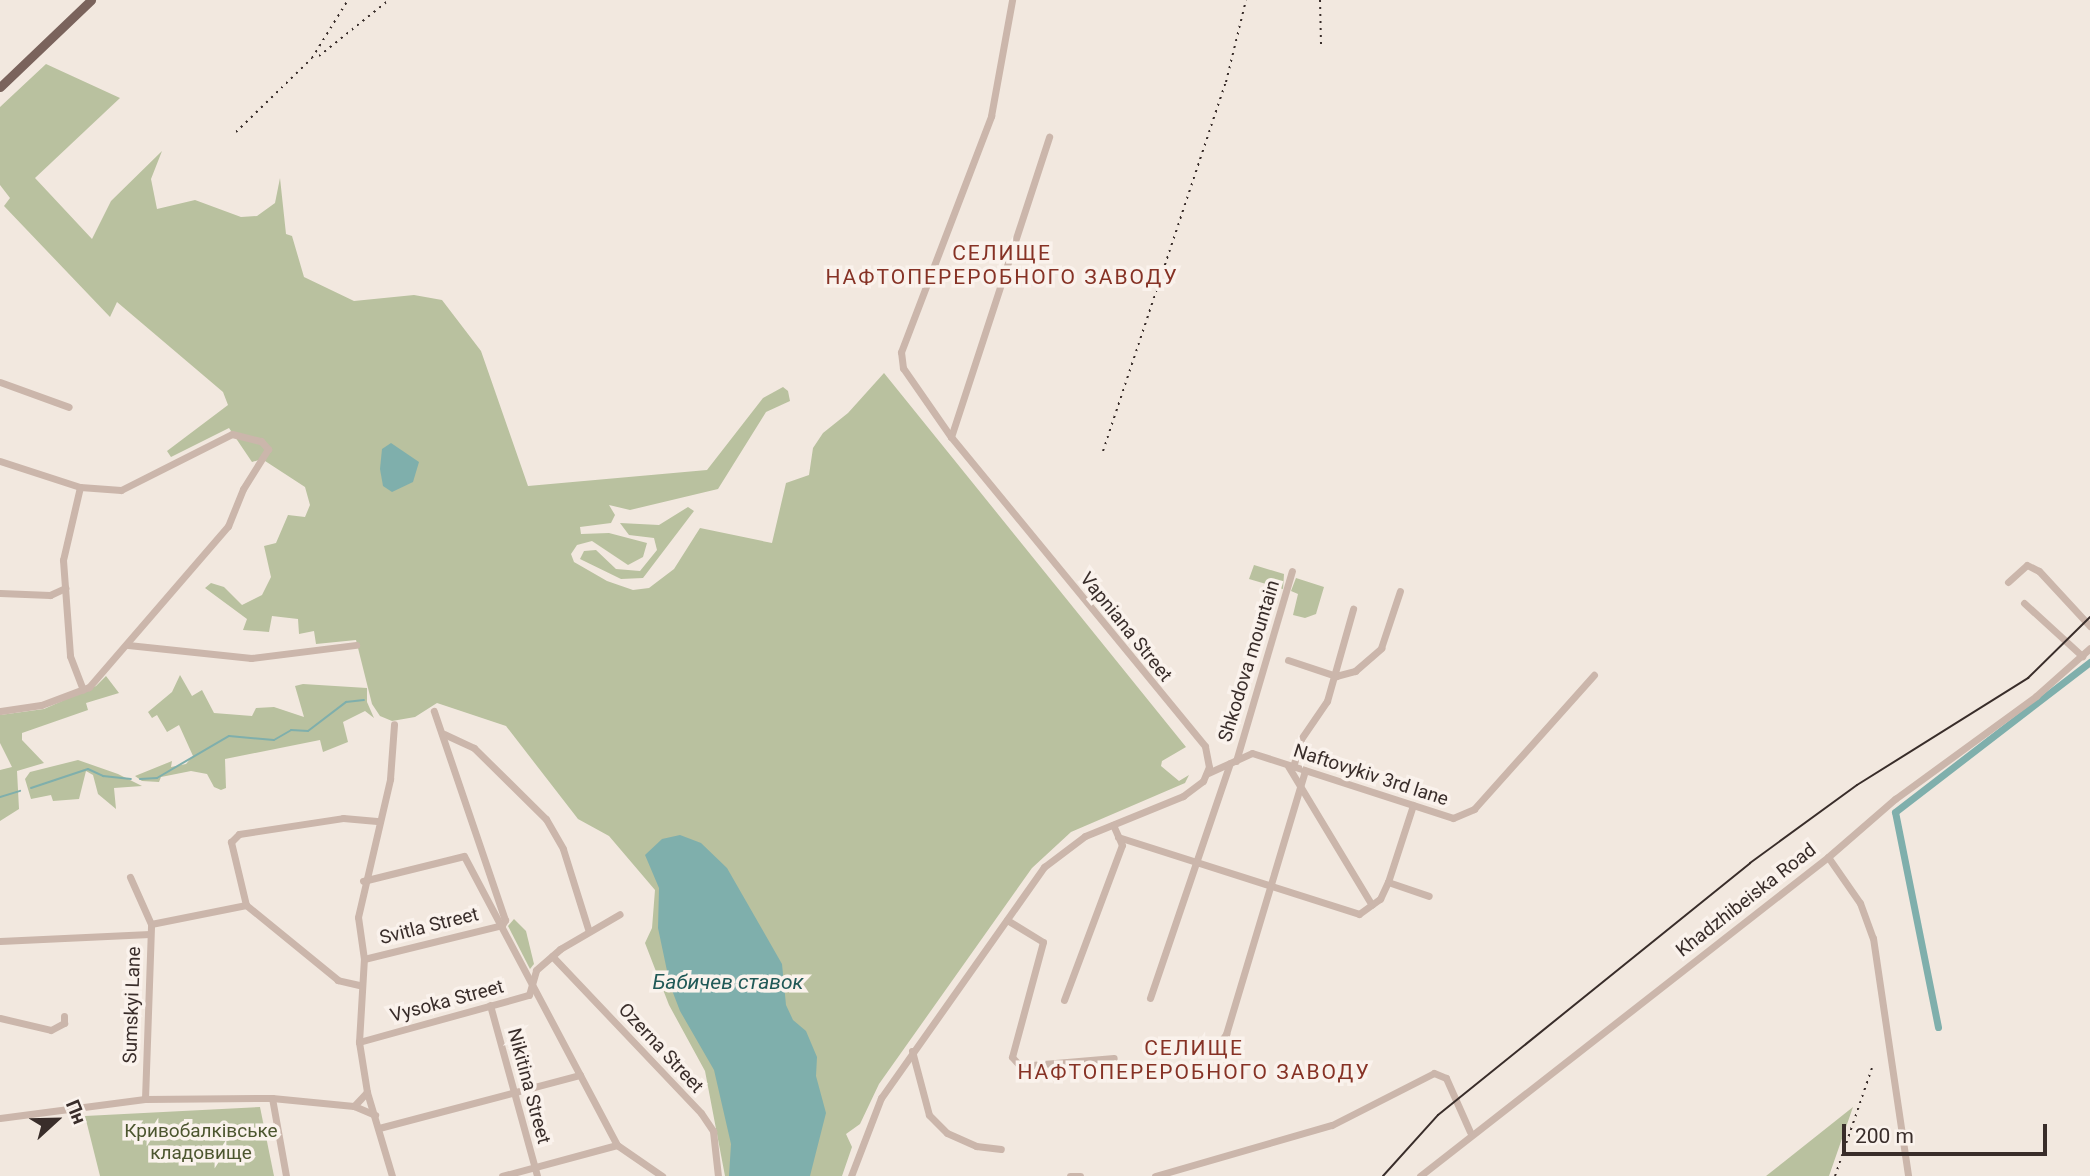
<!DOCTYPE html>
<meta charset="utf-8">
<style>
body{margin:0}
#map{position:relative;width:2090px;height:1176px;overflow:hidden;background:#f2e8df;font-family:Roboto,sans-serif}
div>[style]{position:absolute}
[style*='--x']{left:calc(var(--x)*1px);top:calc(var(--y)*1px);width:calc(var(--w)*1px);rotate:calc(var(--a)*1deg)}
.green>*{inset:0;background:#b9c19f}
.water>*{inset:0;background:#7fafac}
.stream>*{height:2px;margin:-1px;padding:0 1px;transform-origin:1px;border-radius:1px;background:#7fafac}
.canal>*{height:7px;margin:-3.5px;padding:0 3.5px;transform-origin:3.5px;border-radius:3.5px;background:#7fafac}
.minor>*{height:7px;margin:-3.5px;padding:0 3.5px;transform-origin:3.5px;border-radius:3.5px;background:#cbb6ab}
.major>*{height:9px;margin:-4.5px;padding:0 4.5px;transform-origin:4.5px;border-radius:4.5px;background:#7a635c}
.tram>*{height:2px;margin:-1px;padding:0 1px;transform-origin:1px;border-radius:1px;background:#392d2a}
.rail>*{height:2px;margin-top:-1px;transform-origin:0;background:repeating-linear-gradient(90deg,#392d2a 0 2px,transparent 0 7px)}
span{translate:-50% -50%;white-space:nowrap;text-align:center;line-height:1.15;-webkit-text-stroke:7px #faf2ec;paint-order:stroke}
.street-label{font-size:19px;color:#392d2a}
.park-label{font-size:19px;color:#4c562f}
.neighbourhood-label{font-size:21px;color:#863225;letter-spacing:2px}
.water-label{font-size:21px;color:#205957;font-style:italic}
.north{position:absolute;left:21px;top:1085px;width:70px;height:70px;-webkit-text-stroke:5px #faf2ec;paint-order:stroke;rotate:68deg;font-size:19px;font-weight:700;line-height:28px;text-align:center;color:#392d2a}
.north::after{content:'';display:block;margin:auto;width:24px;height:32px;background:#392d2a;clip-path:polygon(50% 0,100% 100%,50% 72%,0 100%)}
.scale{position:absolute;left:1842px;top:1124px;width:205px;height:32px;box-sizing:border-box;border:4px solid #392d2a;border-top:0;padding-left:9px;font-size:21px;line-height:24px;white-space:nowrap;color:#392d2a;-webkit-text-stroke:5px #faf2ec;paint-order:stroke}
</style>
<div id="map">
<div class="green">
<div style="clip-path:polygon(46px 64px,120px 98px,35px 178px,92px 239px,111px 201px,162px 151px,151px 179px,157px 209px,195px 200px,241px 217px,257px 216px,275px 203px,280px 178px,286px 234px,292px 236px,304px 277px,354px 301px,414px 295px,442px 300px,481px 351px,528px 486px,707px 470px,763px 398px,783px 387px,788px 391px,790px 401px,766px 412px,718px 489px,630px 510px,609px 505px,615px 515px,611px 523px,580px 527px,581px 534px,609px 533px,647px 543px,643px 557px,628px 565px,592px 541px,577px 545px,571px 554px,574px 562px,607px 581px,633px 590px,649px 588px,674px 569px,700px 528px,772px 543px,786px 483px,809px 475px,813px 448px,823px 433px,848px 413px,884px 373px,1186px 747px,1162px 761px,1161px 766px,1179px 781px,1189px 775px,1185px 783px,1071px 832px,1032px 868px,879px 1084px,860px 1124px,846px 1134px,852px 1147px,842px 1176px,725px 1176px,705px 1071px,669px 1005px,645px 943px,652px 928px,655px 890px,609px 836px,578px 819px,506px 726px,437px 703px,415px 717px,392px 721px,380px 716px,372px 704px,356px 640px,316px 644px,314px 631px,299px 634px,298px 619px,272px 616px,269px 632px,243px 630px,247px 619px,205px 588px,211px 583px,224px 587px,242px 605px,262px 595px,271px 577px,264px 546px,276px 543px,288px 515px,305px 517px,310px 505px,305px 487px,262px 459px,252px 462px,229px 428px,171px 457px,167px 451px,228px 405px,223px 392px,117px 302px,110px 317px,4px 206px,10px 198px,0 185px,0 107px)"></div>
<div style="clip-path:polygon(688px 507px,694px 511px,643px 578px,621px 579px,580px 559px,584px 551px,596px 550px,616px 569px,640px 571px,657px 550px,654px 538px,629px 535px,620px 523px,659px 525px)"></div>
<div style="clip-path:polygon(1254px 565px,1284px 574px,1283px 589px,1249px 579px)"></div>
<div style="clip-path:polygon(1296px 578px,1324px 587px,1316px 614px,1305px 618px,1293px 615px,1298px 594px,1291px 591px)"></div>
<div style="clip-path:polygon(180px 675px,192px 696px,202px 690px,214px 713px,252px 716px,256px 708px,274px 707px,304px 717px,295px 686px,303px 684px,367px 688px,367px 702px,374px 718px,365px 711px,343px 722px,348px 742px,323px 752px,320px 740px,225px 759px,226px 788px,221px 790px,214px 787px,207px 774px,191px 771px,161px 777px,159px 782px,142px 781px,135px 776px,172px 761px,171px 767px,186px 764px,193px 756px,179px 725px,167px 732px,157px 715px,152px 718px,148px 712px,172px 692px)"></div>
<div style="clip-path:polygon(106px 676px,119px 693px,86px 703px,88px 710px,22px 733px,22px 740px,44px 763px,17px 771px,19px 809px,0 821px,0 770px,12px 767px,0 743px,0 715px,44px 709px,96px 686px)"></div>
<div style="clip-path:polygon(78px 760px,118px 774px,142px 786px,114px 788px,116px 809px,98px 794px,93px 775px,86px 771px,79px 799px,53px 801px,51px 795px,31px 799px,25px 779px,30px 772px)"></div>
<div style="clip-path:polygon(514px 919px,526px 931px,534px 964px,530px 969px,508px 926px)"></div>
<div style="clip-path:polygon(260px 1107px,274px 1176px,100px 1176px,85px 1116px)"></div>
<div style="clip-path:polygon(1853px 1107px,1829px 1176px,1766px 1176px,1785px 1161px)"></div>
</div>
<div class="water">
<div style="clip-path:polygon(391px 443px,419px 462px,413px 482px,392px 492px,383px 486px,380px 469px,382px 449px)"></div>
<div style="clip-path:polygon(680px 835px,701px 843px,727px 868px,782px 964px,786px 1005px,793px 1020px,806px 1031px,817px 1057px,816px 1076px,826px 1113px,810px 1176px,729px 1176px,731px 1144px,714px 1070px,680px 1011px,670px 985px,658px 928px,659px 888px,645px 855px,662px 839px)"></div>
</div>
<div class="stream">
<div style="--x:140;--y:779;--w:17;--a:-3"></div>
<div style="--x:157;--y:778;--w:83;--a:-30.3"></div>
<div style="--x:229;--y:736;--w:45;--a:5.1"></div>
<div style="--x:274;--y:740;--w:20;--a:-30"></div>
<div style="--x:291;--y:730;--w:17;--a:3"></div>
<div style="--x:308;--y:731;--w:48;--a:-37.3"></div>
<div style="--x:346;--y:702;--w:18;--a:-6"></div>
<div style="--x:31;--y:788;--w:60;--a:-18.4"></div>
<div style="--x:88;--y:769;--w:17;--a:25"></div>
<div style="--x:103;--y:776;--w:28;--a:6"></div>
<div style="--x:0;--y:797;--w:21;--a:-17"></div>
</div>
<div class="canal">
<div style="--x:1938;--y:1027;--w:219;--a:-101.3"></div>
<div style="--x:1895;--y:812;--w:246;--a:-37.6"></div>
</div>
<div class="minor">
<div style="--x:0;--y:382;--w:73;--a:19.9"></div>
<div style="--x:951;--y:437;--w:316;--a:-71.9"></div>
<div style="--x:0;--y:461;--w:84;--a:18"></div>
<div style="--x:80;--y:487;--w:41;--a:4.2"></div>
<div style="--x:121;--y:490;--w:124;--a:-26.8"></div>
<div style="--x:232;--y:434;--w:30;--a:14"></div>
<div style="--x:261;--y:441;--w:11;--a:49"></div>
<div style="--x:268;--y:449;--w:47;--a:122"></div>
<div style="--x:243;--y:489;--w:40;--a:112"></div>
<div style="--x:228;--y:526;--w:213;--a:130.8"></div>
<div style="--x:89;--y:687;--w:51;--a:159.4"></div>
<div style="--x:41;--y:705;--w:41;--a:171.7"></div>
<div style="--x:80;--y:487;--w:75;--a:103.1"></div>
<div style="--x:63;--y:560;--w:96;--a:85.8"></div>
<div style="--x:70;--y:656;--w:36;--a:69"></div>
<div style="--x:2008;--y:582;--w:25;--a:-42"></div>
<div style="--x:2027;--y:565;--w:13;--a:27"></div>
<div style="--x:2039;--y:571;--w:75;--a:47.2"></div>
<div style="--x:0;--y:593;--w:50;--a:2.3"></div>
<div style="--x:50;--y:595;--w:17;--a:-25"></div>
<div style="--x:2024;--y:603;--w:79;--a:42.4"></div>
<div style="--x:128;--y:645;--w:124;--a:6"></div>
<div style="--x:251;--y:658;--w:106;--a:-7.1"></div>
<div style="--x:1288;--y:660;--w:51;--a:18.4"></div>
<div style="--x:1336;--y:676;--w:20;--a:-15"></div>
<div style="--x:1355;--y:671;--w:35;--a:-41"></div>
<div style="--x:1381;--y:648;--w:60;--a:-71.6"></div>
<div style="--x:444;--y:734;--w:33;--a:25"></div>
<div style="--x:474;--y:748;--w:101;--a:44.6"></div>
<div style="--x:546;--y:819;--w:34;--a:60"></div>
<div style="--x:563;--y:849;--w:84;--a:72.6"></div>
<div style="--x:1236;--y:761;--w:198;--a:-73.6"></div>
<div style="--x:1288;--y:766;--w:162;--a:58.9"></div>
<div style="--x:1293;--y:767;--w:29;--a:-74"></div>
<div style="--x:1301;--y:739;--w:46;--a:-55.6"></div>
<div style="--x:1327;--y:701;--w:96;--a:-74.2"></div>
<div style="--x:1208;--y:773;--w:48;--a:-24.4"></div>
<div style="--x:1252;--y:753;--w:211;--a:17.9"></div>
<div style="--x:1453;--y:818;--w:23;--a:-23"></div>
<div style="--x:1474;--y:809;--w:180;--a:-48.2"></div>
<div style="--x:1118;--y:837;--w:253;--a:17.7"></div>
<div style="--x:1359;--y:914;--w:26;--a:-36"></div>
<div style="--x:1380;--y:899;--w:19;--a:-65"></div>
<div style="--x:1388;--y:882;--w:81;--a:-72"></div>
<div style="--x:1828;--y:857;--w:56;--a:55.2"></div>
<div style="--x:1860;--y:903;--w:37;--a:70"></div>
<div style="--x:1873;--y:938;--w:241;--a:81.6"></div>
<div style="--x:130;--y:877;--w:51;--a:65.9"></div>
<div style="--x:363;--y:881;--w:104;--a:-13.9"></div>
<div style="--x:464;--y:856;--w:327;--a:62.1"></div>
<div style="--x:617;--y:1145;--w:55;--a:34.6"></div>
<div style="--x:1388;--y:882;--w:43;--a:18.9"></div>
<div style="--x:1007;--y:920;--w:42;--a:31.4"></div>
<div style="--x:1043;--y:942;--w:119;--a:105.1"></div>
<div style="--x:1012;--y:1057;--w:12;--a:48"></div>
<div style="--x:1020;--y:1066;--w:94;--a:-4.9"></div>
<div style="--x:0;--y:941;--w:150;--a:-2.7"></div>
<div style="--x:552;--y:956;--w:216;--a:46.5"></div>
<div style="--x:701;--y:1113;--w:22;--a:56"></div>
<div style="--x:713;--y:1131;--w:45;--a:83.7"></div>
<div style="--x:364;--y:959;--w:142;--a:-13.8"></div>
<div style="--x:502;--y:925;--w:6;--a:-59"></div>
<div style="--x:505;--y:920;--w:221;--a:-108.8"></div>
<div style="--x:359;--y:985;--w:22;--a:-167"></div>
<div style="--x:338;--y:980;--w:119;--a:-140.8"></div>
<div style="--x:246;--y:905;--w:65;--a:-103.4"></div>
<div style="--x:231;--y:842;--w:11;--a:-45"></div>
<div style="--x:239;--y:834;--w:105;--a:-8.7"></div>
<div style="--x:343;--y:818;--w:34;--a:5"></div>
<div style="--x:1150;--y:998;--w:248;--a:-71.2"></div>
<div style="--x:1064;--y:1000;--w:165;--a:-69.5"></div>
<div style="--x:1122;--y:845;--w:22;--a:-114"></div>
<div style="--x:490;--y:1005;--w:177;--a:74.6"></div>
<div style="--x:0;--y:1018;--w:52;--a:13.2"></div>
<div style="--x:51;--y:1030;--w:15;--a:-28"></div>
<div style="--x:64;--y:1023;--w:7;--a:-90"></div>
<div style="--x:359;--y:1042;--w:176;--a:-15.5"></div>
<div style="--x:529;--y:995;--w:26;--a:-74"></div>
<div style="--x:536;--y:970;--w:32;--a:-41"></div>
<div style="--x:560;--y:949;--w:69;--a:-30.3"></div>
<div style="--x:1188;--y:1049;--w:34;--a:-14"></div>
<div style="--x:1221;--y:1041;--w:9;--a:-54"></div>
<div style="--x:1226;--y:1034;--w:275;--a:-73.3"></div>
<div style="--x:912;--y:1051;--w:66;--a:75.1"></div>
<div style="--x:929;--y:1115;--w:25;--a:45"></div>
<div style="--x:947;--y:1133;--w:32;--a:24"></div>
<div style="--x:976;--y:1146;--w:25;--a:7"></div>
<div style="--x:272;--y:1098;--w:79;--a:79.8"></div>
<div style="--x:145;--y:1099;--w:175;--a:-88"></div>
<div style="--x:151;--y:924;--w:97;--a:-11.3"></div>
<div style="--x:354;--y:1106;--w:23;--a:23"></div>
<div style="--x:0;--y:1118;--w:146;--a:-7.5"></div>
<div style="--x:145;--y:1099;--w:127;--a:-0.5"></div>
<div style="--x:272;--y:1098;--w:82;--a:5.6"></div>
<div style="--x:354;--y:1106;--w:19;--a:-47"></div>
<div style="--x:379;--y:1128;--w:208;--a:-14.8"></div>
<div style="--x:392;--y:1176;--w:88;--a:-106.6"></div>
<div style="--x:367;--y:1092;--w:51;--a:-99.1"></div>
<div style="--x:359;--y:1042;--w:83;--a:-86.6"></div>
<div style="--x:364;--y:959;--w:42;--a:-98.1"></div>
<div style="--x:358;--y:917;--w:142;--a:-76.9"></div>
<div style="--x:390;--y:779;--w:55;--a:-85.8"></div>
<div style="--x:502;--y:1176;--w:119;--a:-15.1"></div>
<div style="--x:851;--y:1176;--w:84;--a:-69"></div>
<div style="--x:881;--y:1098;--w:283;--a:-54.8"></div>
<div style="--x:1044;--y:867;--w:51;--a:-37.1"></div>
<div style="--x:1085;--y:836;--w:106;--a:-22.2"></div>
<div style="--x:1183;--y:796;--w:25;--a:-37"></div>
<div style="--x:1203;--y:781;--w:15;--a:-67"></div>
<div style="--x:1209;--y:767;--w:21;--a:-101"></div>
<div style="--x:1205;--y:746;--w:400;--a:-129.4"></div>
<div style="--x:951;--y:437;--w:84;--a:-124.8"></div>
<div style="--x:903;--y:368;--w:16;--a:-97"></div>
<div style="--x:901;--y:352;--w:253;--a:-69.1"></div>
<div style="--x:991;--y:116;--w:118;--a:-79.7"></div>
<div style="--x:1070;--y:1176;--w:10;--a:0"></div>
<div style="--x:1155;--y:1176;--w:184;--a:-16.1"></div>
<div style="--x:1332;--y:1125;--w:114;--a:-27"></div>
<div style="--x:1434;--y:1073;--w:13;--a:23"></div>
<div style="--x:1446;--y:1078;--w:59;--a:66"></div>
<div style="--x:1420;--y:1176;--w:518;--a:-38.02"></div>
<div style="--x:1828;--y:857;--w:89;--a:-40.9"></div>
<div style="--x:1895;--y:799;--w:175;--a:-36.1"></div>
<div style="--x:2036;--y:696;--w:72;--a:-41.6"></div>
</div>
<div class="major">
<div style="--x:0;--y:87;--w:126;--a:-43.7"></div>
</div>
<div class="tram">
<div style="--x:1383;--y:1176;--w:82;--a:-48"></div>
<div style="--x:1438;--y:1115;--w:401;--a:-38.9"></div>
<div style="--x:1750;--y:863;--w:132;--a:-36.1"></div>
<div style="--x:1857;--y:785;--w:202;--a:-32"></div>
<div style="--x:2028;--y:678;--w:87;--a:-44.5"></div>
</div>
<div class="rail">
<div style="--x:1320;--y:0;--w:45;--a:88.7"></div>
<div style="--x:319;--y:56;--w:90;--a:-38.7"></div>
<div style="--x:236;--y:132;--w:106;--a:-44.2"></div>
<div style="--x:312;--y:58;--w:68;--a:-58.2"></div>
<div style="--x:1103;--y:451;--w:389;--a:-71.6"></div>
<div style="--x:1226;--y:82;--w:84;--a:-76.3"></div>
<div style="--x:1835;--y:1176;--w:114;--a:-71.1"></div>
</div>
<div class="street-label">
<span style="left:1126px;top:627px;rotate:51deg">Vapniana Street</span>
<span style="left:1249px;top:661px;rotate:-73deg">Shkodova mountain</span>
<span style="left:1371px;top:775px;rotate:18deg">Naftovykiv 3rd lane</span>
<span style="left:1746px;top:900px;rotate:-38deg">Khadzhibeiska Road</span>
<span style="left:429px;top:926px;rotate:-14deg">Svitla Street</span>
<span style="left:447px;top:1001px;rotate:-15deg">Vysoka Street</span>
<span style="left:132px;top:1005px;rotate:-88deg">Sumskyi Lane</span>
<span style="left:661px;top:1048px;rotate:47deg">Ozerna Street</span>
<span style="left:529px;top:1086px;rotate:75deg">Nikitina Street</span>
</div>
<div class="park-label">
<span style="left:201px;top:1142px">Кривобалківське<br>кладовище</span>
</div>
<div class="neighbourhood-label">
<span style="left:1002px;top:265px">СЕЛИЩЕ<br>НАФТОПЕРЕРОБНОГО ЗАВОДУ</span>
<span style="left:1194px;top:1060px">СЕЛИЩЕ<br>НАФТОПЕРЕРОБНОГО ЗАВОДУ</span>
</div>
<div class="water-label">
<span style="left:728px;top:982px">Бабичев ставок</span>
</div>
<div class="north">Пн</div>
<div class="scale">200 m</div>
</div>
